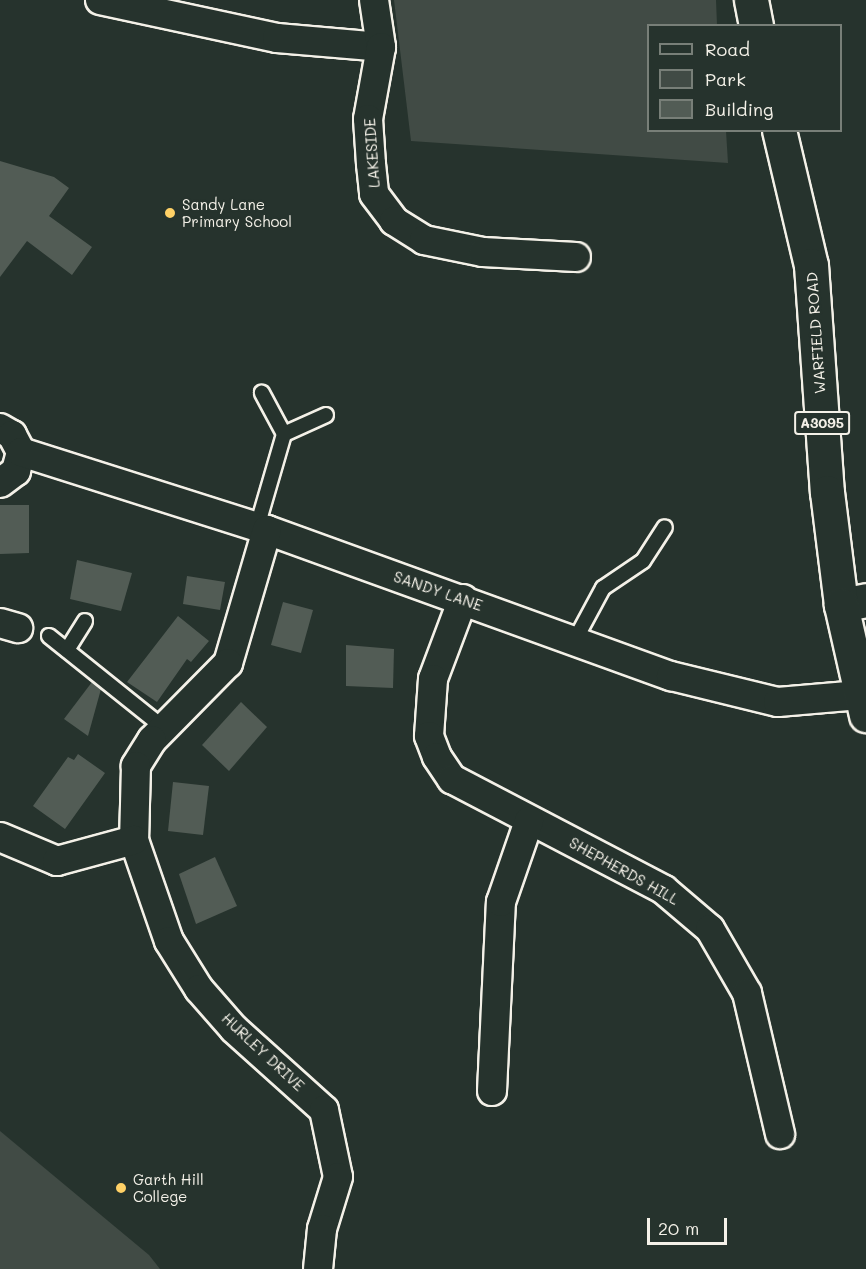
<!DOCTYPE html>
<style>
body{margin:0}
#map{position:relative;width:866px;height:1269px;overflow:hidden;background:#26332d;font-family:Mali,sans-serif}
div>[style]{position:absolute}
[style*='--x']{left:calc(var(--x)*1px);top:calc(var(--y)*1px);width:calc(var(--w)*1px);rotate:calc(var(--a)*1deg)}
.green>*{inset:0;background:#414b45}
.building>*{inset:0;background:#525c55}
.roads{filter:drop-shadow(2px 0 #f4f1e8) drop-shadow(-2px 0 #f4f1e8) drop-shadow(0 2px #f4f1e8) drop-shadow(0 -2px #f4f1e8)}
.service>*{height:14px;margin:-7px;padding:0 7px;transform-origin:7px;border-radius:7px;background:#26332d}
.minor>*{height:28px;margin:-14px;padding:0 14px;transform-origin:14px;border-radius:14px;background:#26332d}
.tertiary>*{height:33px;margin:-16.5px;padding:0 16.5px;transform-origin:16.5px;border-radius:16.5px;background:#26332d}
.primary>*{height:33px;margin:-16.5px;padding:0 16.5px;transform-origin:16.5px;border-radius:16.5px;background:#26332d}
.dots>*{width:16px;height:16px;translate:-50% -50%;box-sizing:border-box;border:3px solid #26332d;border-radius:50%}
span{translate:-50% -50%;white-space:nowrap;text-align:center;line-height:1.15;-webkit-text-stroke:4.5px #26332d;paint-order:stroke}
.shield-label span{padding:2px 4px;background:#26332d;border:2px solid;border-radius:4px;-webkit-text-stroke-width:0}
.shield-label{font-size:14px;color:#f4f1e8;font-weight:700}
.street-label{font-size:15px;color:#f4f1e8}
.poi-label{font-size:15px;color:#f4f1e8}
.left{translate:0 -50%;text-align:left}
.legend{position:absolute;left:647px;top:24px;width:195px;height:108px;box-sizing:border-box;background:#26332d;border:2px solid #787f78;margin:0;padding:8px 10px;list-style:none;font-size:18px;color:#f4f1e8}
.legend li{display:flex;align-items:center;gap:12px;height:30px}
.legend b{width:30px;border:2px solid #787f78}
.scale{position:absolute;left:647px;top:1218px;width:80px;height:27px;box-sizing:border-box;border:3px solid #f4f1e8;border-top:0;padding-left:8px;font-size:18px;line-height:21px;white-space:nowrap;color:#f4f1e8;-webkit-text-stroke:4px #26332d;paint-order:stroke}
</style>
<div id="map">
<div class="green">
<div style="clip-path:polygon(394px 0,716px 0,717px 25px,648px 26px,648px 130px,726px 131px,728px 163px,411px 141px)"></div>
<div style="clip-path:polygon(0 1131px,149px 1255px,160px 1269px,0 1269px)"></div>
</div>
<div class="building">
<div style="clip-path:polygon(0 161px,54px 177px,69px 188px,49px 216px,92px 247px,72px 275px,27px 241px,0 277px)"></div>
<div style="clip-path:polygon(0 505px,29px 505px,29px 553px,0 554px)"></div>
<div style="clip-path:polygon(77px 560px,132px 573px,121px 611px,70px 599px)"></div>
<div style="clip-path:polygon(187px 576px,225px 582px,220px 610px,183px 604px)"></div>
<div style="clip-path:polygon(283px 602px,313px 610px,301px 653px,271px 645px)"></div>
<div style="clip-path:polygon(178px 616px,209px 641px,191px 662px,187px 659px,157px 702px,127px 682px)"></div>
<div style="clip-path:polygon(346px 645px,394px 649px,393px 688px,346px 686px)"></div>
<div style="clip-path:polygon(92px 682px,101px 689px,88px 736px,64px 719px)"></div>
<div style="clip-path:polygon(241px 702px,267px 727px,229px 771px,202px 745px)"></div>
<div style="clip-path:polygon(78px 754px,105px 773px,65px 829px,33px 806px,68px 757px,74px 760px)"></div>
<div style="clip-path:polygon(173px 782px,209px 786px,203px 835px,168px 831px)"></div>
<div style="clip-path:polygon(215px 857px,237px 906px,196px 924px,179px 874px)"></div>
</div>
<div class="roads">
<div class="service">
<div style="--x:284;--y:434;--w:46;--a:-24.3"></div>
<div style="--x:257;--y:527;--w:97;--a:-73.8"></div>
<div style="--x:284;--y:434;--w:47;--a:-118.2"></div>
<div style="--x:49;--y:636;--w:149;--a:38.7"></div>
<div style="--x:575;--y:640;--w:59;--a:-61.7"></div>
<div style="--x:603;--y:588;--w:48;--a:-34"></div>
<div style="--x:643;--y:561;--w:40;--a:-57.1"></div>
<div style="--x:67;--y:650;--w:34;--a:-58"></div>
</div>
<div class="minor">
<div style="--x:100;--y:0;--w:181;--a:12.1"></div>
<div style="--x:277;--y:38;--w:104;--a:4.9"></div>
<div style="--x:374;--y:0;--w:48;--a:81.5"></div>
<div style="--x:381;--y:47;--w:73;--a:100.2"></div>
<div style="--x:368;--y:119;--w:45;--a:86.2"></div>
<div style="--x:371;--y:164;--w:30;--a:84"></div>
<div style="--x:374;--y:194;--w:34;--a:53"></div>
<div style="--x:394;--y:221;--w:36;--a:32"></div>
<div style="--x:424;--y:240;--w:60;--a:11.5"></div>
<div style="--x:483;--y:252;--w:93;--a:3.1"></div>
<div style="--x:0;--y:428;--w:14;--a:30"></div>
<div style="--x:12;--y:435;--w:19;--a:62"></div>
<div style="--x:21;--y:452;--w:20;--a:105"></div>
<div style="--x:16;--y:471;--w:20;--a:143"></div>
<div style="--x:21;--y:452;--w:258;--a:17.6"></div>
<div style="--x:267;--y:530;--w:430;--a:19.9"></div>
<div style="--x:671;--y:676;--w:110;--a:13.7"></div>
<div style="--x:778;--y:702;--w:82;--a:-4.9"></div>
<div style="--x:267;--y:530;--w:139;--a:106.3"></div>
<div style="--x:228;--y:663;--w:108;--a:134.6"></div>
<div style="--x:152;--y:740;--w:31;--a:122"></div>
<div style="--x:136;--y:766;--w:74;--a:91.5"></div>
<div style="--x:134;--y:840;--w:107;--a:70.9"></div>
<div style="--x:169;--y:941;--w:57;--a:58"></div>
<div style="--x:199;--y:989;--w:53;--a:48.8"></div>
<div style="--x:234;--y:1029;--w:121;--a:42"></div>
<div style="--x:324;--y:1110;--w:68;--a:78.2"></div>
<div style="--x:338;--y:1177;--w:54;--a:107.1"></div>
<div style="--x:322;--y:1229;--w:40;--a:95.7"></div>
<div style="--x:463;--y:599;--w:85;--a:110.6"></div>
<div style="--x:433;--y:679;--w:57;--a:94"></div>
<div style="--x:429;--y:736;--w:22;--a:69"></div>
<div style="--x:437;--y:757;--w:27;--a:56"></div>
<div style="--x:452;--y:779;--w:239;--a:27.6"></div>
<div style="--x:664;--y:890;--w:60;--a:40.3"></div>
<div style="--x:710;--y:929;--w:74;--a:60"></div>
<div style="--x:747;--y:993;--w:145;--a:76.8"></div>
<div style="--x:0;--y:623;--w:19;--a:16"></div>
<div style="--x:0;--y:837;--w:62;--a:22.8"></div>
<div style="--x:57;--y:861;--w:80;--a:-15.3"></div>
<div style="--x:492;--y:1091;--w:189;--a:-87.3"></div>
<div style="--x:501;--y:902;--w:86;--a:-70.9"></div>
</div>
<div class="tertiary">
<div style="--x:841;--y:605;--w:25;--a:-11"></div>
</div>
<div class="primary">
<div style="--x:751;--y:0;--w:26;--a:79"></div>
<div style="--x:779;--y:130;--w:139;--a:76.7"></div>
<div style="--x:811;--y:265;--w:228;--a:86"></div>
<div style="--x:827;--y:492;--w:114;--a:82.9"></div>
<div style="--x:841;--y:605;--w:113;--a:77.2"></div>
</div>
</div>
<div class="dots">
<div style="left:170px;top:213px;background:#ffd166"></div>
<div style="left:121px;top:1188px;background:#ffd166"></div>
</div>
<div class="shield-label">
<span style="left:822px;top:423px">A3095</span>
</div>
<div class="street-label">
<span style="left:372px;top:153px;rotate:-94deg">LAKESIDE</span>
<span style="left:816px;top:333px;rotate:-94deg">WARFIELD ROAD</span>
<span style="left:438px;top:591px;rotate:19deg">SANDY LANE</span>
<span style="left:624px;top:871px;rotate:29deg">SHEPHERDS HILL</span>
<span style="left:263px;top:1052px;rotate:43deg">HURLEY DRIVE</span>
</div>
<div class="poi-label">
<span class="left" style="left:182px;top:213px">Sandy Lane<br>Primary School</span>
<span class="left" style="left:133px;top:1188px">Garth Hill<br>College</span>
</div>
<ul class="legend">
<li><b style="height:8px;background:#26332d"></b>Road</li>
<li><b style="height:16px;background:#414b45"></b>Park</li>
<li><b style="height:16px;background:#525c55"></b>Building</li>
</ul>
<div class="scale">20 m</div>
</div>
